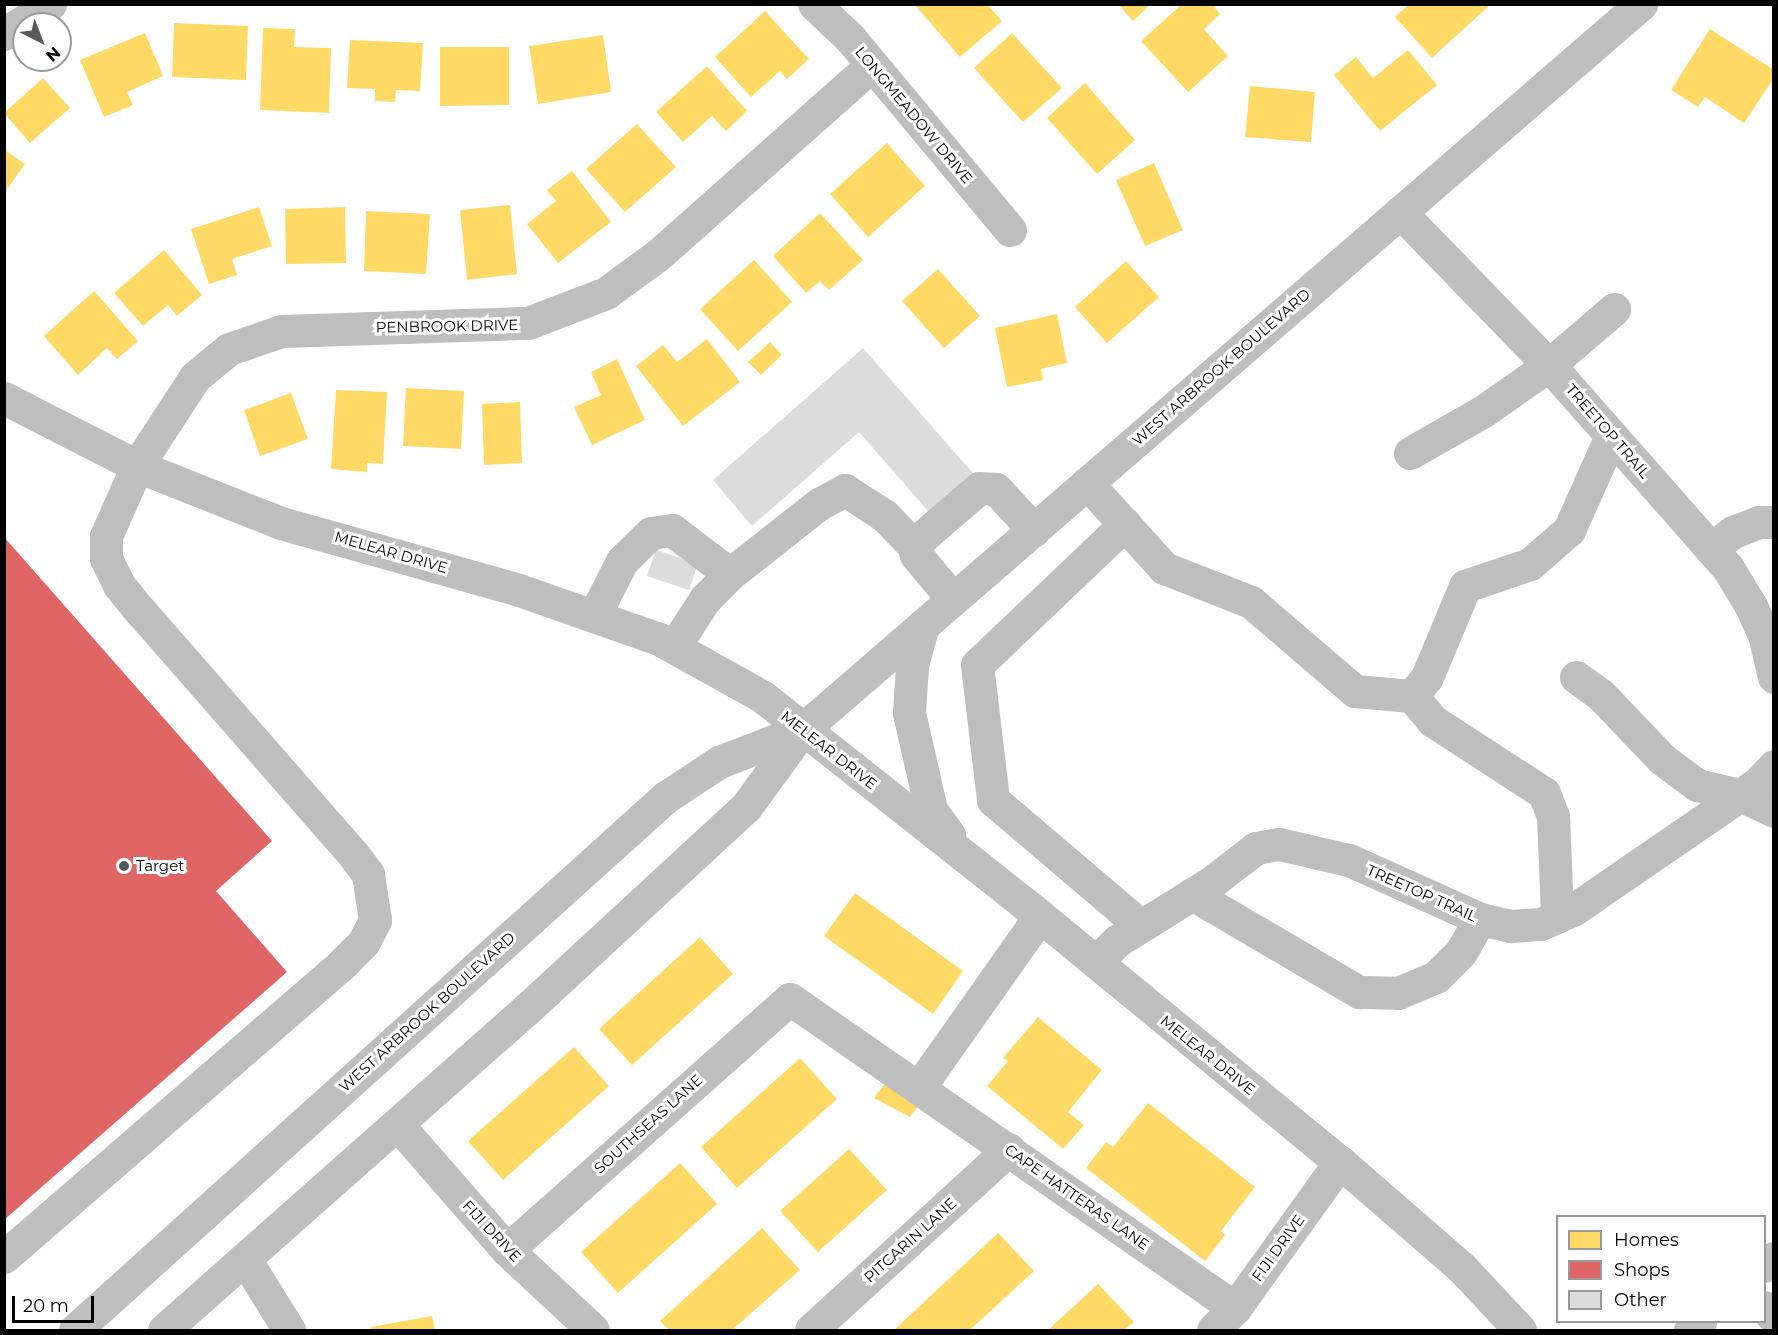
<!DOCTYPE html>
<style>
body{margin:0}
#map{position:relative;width:1778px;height:1335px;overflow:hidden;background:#fff;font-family:Montserrat,sans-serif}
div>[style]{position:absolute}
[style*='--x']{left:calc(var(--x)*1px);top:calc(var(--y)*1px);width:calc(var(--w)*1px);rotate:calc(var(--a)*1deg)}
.homes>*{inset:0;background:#ffd966}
.shops>*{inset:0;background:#e06666}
.building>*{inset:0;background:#dcdcdc}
.minor>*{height:33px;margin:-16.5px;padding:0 16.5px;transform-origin:16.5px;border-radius:16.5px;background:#bebebe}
.dots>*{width:16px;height:16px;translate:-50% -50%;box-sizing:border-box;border:3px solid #fff;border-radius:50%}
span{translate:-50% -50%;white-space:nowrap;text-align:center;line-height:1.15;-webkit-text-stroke:6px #fff;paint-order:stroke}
.street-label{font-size:15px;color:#000}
.poi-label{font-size:15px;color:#000}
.left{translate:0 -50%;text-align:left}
.frame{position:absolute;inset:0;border:6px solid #000;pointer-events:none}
.legend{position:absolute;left:1556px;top:1215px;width:210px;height:108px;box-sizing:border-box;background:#fff;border:2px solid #999;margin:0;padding:8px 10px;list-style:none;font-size:18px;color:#000}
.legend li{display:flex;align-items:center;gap:12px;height:30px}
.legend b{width:30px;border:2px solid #999}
.north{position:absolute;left:12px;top:12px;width:60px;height:60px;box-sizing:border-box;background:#fff;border:2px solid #999;border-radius:50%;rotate:138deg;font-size:16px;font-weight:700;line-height:24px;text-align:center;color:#000}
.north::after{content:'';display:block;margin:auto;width:21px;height:27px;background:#595959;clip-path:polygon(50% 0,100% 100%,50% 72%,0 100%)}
.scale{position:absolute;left:12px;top:1296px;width:82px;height:27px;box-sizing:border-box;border:3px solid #000;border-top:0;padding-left:8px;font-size:18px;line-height:21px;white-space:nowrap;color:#000;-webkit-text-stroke:4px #fff;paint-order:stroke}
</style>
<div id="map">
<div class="homes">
<div style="clip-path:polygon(914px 4px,987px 4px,1002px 21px,960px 57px)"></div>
<div style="clip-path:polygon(1118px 4px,1151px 4px,1133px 21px)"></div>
<div style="clip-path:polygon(1182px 4px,1212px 4px,1220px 14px,1204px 29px,1228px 56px,1188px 92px,1141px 41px)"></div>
<div style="clip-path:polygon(1409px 4px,1491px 4px,1432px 58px,1395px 17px)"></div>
<div style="clip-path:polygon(765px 11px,809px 59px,787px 79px,780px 71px,751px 97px,715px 57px)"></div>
<div style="clip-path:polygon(174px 23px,248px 26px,246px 80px,172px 77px)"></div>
<div style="clip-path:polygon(263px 28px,295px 29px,294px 47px,331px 48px,329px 113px,260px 110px)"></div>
<div style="clip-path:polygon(1710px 29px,1774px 70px,1774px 78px,1744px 123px,1705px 97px,1698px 107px,1671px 90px)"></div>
<div style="clip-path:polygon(145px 33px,163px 76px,127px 92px,133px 105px,104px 117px,80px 60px)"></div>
<div style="clip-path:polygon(1012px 33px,1062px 88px,1023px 122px,974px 68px)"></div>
<div style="clip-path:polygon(603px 35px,611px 92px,538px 104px,529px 46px)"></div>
<div style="clip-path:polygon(350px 40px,423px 43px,420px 91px,396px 90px,395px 102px,375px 101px,375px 89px,347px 88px)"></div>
<div style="clip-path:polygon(440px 47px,509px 47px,509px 105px,440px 106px)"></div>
<div style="clip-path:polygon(1408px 50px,1437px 85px,1380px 131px,1334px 75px,1356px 57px,1373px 78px)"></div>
<div style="clip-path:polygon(707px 66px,747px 111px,726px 131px,712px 116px,683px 142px,656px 112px)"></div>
<div style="clip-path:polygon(43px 78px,70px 108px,30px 143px,4px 113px)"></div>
<div style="clip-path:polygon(1085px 83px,1135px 140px,1097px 174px,1047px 118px)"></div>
<div style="clip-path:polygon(1250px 86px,1315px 92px,1311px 142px,1245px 137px)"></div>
<div style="clip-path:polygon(637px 124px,676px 167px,625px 212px,586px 169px)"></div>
<div style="clip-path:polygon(887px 143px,925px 186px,868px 237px,830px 194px)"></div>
<div style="clip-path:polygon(5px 150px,25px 164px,5px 192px)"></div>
<div style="clip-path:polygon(1154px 163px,1183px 230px,1145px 246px,1116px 180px)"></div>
<div style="clip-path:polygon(572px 171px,611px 222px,558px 263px,527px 224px,556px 201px,547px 190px)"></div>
<div style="clip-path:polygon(510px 205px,517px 274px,467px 280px,460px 210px)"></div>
<div style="clip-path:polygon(259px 207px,272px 246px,232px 259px,237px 275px,209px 284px,191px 229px)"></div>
<div style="clip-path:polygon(345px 207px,346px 263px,286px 264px,285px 209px)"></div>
<div style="clip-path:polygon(366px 211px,430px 214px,426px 274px,364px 271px)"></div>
<div style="clip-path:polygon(820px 213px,863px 260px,829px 290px,820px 281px,806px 293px,773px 256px)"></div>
<div style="clip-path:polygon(164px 250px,202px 295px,177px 316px,168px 305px,143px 326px,114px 293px)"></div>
<div style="clip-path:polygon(754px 260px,792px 302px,738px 351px,700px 309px)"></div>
<div style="clip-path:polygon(1126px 261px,1159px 297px,1107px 343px,1075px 307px)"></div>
<div style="clip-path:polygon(938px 269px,980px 316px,944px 348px,902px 301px)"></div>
<div style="clip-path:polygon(94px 291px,138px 341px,117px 359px,107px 348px,78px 375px,44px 336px)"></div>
<div style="clip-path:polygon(1057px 314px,1067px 363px,1041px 369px,1043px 380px,1007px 387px,995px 328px)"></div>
<div style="clip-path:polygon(707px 339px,740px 382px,683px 426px,636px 366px,663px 345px,677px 362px)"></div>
<div style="clip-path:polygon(770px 342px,782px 355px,761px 375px,748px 362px)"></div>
<div style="clip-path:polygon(617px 359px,645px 420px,592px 445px,574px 407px,601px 395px,591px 372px)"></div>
<div style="clip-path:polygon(406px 388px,464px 391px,461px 449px,403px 446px)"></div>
<div style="clip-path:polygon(336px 390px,387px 392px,383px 464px,367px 463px,367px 472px,331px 469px)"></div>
<div style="clip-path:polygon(291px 393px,308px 439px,260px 456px,244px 410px)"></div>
<div style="clip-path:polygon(520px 402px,522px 463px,484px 465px,482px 404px)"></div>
<div style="clip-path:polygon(855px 893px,963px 971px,933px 1014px,824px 936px)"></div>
<div style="clip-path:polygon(700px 937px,733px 974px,632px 1065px,599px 1029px)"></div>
<div style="clip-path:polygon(1038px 1017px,1102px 1070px,1068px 1112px,1084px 1125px,1063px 1149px,987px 1086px,1008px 1061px,1003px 1058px)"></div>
<div style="clip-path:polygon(574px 1047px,609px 1086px,503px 1180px,468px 1141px)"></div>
<div style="clip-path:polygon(800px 1058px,837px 1099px,737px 1188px,701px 1147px)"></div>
<div style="clip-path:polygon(891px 1075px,921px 1102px,910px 1117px,874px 1098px)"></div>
<div style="clip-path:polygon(1148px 1103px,1255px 1187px,1221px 1231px,1225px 1235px,1205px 1261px,1086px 1168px,1106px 1142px,1113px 1147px)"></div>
<div style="clip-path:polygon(849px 1149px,887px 1190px,818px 1252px,780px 1211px)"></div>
<div style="clip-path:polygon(680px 1163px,717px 1204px,618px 1293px,581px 1252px)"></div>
<div style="clip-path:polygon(762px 1228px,800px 1270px,732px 1330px,669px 1330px,660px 1321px)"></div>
<div style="clip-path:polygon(998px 1233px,1034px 1271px,970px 1330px,894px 1330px)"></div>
<div style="clip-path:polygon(1098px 1284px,1134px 1322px,1124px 1330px,1048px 1330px)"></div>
<div style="clip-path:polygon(432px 1316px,435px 1330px,371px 1330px,371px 1327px)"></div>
</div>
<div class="shops">
<div style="clip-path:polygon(4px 537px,272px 841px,216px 891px,287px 972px,4px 1220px)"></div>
</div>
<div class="building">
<div style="clip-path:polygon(863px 348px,979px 480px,935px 519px,859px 432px,752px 526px,713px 480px)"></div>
<div style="clip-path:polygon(656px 550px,698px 564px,689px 590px,647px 576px)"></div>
</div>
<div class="minor">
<div style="--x:814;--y:4;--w:50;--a:43.4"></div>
<div style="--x:850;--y:38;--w:250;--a:50.2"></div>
<div style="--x:4;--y:34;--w:55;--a:-33.1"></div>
<div style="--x:1400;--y:212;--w:214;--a:45.8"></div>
<div style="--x:1549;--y:365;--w:271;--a:48.6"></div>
<div style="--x:1728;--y:568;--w:44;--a:58.8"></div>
<div style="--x:1751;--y:606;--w:35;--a:66"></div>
<div style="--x:1765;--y:638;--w:40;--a:77"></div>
<div style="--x:4;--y:398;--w:149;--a:27.1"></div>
<div style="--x:137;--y:466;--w:155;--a:21.6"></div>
<div style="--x:281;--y:523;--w:247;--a:15.7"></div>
<div style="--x:519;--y:590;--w:148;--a:19.3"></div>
<div style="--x:659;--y:639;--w:119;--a:29.1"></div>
<div style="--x:763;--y:697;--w:353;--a:38.3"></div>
<div style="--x:1040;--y:916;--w:388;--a:39.4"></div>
<div style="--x:1340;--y:1162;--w:162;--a:41"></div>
<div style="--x:1462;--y:1268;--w:85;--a:46.9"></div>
<div style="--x:1410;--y:453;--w:83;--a:-29.7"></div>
<div style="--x:1482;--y:412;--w:82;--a:-35"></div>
<div style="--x:1549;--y:365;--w:86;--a:-40.7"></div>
<div style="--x:1087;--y:483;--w:115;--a:47.8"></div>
<div style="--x:1164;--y:568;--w:93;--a:21.3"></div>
<div style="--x:1251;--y:602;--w:137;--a:40.6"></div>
<div style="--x:1355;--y:691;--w:57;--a:5"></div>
<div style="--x:1412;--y:696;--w:24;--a:-52"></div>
<div style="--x:1427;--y:677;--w:99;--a:-67.3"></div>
<div style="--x:1465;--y:586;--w:69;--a:-18.7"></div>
<div style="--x:1530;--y:564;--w:52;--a:-41.1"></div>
<div style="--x:1569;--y:530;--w:103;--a:-65.9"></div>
<div style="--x:1125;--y:524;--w:204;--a:136.4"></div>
<div style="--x:977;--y:665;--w:136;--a:83.2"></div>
<div style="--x:993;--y:800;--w:194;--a:40.4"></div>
<div style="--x:913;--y:545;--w:87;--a:-40.8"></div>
<div style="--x:979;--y:488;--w:17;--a:3"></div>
<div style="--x:996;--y:489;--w:56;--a:47.2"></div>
<div style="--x:1711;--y:549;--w:28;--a:-38"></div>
<div style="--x:1733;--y:532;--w:28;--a:-21"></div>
<div style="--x:1759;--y:522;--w:15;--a:0"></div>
<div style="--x:594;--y:616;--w:62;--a:-63"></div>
<div style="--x:622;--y:561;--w:40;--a:-44"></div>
<div style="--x:651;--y:533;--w:21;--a:-8"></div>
<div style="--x:672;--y:530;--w:73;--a:37.2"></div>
<div style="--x:923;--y:625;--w:41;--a:105.4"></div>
<div style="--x:912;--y:665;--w:48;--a:93.6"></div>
<div style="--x:909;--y:713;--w:99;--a:77.2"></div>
<div style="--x:931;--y:810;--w:31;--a:54"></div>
<div style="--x:674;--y:647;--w:57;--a:-57.1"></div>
<div style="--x:705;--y:599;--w:35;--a:-45"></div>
<div style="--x:730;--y:574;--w:113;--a:-38.2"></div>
<div style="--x:819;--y:504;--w:30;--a:-28"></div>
<div style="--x:845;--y:490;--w:48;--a:33"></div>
<div style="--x:885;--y:516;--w:40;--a:46"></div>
<div style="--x:913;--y:545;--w:10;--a:73"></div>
<div style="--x:916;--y:555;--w:57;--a:49.9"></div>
<div style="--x:1576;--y:677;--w:31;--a:36"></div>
<div style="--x:1601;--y:695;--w:88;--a:46.4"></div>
<div style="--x:1662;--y:759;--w:44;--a:36.6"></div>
<div style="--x:1697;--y:785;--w:44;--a:13.1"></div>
<div style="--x:1740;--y:795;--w:38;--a:25"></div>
<div style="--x:1412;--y:696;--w:33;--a:50"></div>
<div style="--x:1433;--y:721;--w:132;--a:33"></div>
<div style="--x:1544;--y:793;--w:25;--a:69"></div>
<div style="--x:1553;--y:816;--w:101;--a:87.7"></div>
<div style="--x:1192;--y:894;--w:194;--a:30.4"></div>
<div style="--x:1359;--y:992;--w:39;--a:1"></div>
<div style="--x:1398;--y:993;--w:41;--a:-22.8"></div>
<div style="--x:1436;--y:977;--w:35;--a:-45"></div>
<div style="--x:1461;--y:952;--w:38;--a:-60"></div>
<div style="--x:1096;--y:962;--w:30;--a:-45"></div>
<div style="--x:1117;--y:941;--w:108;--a:-31.8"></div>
<div style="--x:1209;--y:884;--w:59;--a:-37.5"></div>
<div style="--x:1256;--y:848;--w:23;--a:-10"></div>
<div style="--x:1279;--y:844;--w:72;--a:12.9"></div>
<div style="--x:1349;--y:860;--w:144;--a:24.2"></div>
<div style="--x:1480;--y:919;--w:32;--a:13"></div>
<div style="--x:1511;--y:926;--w:30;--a:-4"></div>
<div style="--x:1541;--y:924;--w:35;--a:-24"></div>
<div style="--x:1573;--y:910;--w:226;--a:-34.5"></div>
<div style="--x:1759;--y:782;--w:22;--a:-47"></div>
<div style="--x:920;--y:1086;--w:208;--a:-54.8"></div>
<div style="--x:398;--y:1125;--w:166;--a:48.9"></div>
<div style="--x:507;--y:1250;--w:117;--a:42.9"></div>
<div style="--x:507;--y:1250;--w:378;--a:-41.6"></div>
<div style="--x:790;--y:999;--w:542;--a:34.78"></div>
<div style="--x:4;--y:1257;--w:450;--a:-40.9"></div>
<div style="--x:344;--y:962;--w:27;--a:-45"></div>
<div style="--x:363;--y:943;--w:26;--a:-62"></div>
<div style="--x:375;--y:920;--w:47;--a:-98.7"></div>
<div style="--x:368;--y:874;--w:25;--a:-127"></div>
<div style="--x:353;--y:854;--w:323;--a:-131.2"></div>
<div style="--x:140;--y:611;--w:33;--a:-129"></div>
<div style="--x:119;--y:585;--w:30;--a:-116"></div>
<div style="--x:106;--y:558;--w:22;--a:-90"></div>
<div style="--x:106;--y:536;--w:77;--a:-66.1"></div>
<div style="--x:137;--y:466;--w:106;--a:-56.9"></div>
<div style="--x:195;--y:377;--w:44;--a:-39.5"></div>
<div style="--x:229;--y:349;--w:56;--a:-18.8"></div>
<div style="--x:282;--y:331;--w:246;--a:-1.9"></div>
<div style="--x:528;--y:323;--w:84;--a:-21"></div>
<div style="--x:606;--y:293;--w:64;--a:-36.2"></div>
<div style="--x:658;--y:255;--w:286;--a:-41.6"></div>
<div style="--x:245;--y:1259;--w:84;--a:58.2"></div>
<div style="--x:1764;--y:1266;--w:13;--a:-39"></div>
<div style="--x:1764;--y:1307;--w:14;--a:45"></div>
<div style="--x:75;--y:1330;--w:796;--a:-42.05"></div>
<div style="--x:666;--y:797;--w:64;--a:-33.4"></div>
<div style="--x:719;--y:762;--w:89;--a:-21.1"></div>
<div style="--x:164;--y:1330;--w:485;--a:-41.5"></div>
<div style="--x:527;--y:1009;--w:298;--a:-42.7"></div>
<div style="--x:746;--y:807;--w:95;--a:-54"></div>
<div style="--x:802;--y:730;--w:1110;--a:-40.87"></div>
<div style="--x:811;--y:1330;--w:268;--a:-42.4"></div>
<div style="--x:1213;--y:1330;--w:31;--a:-45"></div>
<div style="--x:1235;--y:1308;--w:180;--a:-54.3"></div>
<div style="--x:1690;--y:1330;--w:13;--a:-39"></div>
</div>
<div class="dots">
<div style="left:124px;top:866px;background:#595959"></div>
</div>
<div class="street-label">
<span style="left:914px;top:115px;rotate:50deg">LONGMEADOW DRIVE</span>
<span style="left:447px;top:326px;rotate:-1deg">PENBROOK DRIVE</span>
<span style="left:1221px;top:367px;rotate:-41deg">WEST ARBROOK BOULEVARD</span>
<span style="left:1608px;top:431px;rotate:49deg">TREETOP TRAIL</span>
<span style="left:391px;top:552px;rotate:16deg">MELEAR DRIVE</span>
<span style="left:829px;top:750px;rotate:38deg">MELEAR DRIVE</span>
<span style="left:1422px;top:893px;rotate:24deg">TREETOP TRAIL</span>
<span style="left:427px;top:1012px;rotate:-42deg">WEST ARBROOK BOULEVARD</span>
<span style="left:1208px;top:1055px;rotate:39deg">MELEAR DRIVE</span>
<span style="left:648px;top:1124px;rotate:-42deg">SOUTHSEAS LANE</span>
<span style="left:1077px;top:1197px;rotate:35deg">CAPE HATTERAS LANE</span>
<span style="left:492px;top:1231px;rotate:47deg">FIJI DRIVE</span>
<span style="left:910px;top:1240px;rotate:-42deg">PITCARIN LANE</span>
<span style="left:1278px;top:1248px;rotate:-54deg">FIJI DRIVE</span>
</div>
<div class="poi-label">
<span class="left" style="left:136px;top:866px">Target</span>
</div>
<div class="frame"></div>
<ul class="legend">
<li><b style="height:16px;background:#ffd966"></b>Homes</li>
<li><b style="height:16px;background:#e06666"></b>Shops</li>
<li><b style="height:16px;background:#dcdcdc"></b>Other</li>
</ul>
<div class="north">N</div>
<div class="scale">20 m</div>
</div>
